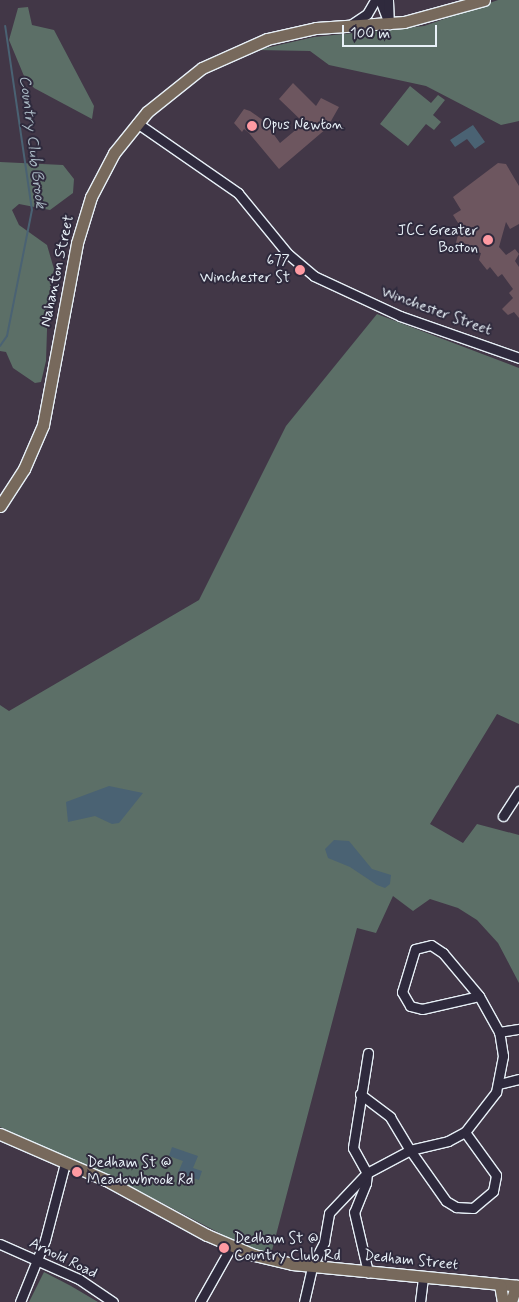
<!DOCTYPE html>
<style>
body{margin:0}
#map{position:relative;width:519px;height:1302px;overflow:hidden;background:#423747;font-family:Mynerve,sans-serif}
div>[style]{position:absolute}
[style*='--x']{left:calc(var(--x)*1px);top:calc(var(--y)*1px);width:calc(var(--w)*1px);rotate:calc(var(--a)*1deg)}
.green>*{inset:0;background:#5c6f67}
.water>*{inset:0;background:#4a6273}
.stream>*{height:2px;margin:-1px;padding:0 1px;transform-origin:1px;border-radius:1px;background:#4a6273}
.building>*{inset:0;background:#6d565f}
.roads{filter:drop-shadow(1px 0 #e8f1f8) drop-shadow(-1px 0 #e8f1f8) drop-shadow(0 1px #e8f1f8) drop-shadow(0 -1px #e8f1f8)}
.minor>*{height:9px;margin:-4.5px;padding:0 4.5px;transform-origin:4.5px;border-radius:4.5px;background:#2f2a3d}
.major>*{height:11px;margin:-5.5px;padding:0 5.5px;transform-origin:5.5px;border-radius:5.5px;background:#77695c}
.dots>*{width:14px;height:14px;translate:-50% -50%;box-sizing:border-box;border:2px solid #2f2a3d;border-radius:50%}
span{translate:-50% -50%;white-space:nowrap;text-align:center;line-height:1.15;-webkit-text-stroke:4px #2f2a3d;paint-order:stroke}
.poi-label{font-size:15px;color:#e8f1f8}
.left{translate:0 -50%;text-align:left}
.right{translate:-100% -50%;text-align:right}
.street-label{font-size:15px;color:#e8f1f8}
.water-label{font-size:16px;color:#a9b8c3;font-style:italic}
.scale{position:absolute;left:342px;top:25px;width:95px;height:22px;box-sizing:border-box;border:2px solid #e8f1f8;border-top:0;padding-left:6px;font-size:15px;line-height:18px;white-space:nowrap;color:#e8f1f8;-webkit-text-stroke:4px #2f2a3d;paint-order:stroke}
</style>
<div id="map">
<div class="green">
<div style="clip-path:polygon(498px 0,519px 0,519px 121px,501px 125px,426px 86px,329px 65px,310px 51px,257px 50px,314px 37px,424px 26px)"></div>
<div style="clip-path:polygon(28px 7px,32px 25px,54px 30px,94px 106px,92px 119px,34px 88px,24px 76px,9px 40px,18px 8px)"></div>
<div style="clip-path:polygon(410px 86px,431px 103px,438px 95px,445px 100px,433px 115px,441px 122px,434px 130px,426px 124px,408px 146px,380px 124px)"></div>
<div style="clip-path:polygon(0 162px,63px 165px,74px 179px,73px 193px,50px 210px,19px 204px,12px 210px,19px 225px,47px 245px,54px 269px,48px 300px,46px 361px,41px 382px,35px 383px,13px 368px,6px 352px,0 351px)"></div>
<div style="clip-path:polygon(377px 314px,519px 368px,519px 724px,497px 714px,430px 824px,463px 843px,477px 824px,519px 835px,519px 983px,498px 943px,477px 920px,458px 908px,430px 899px,413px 911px,393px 896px,376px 933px,357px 928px,271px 1254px,246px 1247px,120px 1181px,0 1127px,0 705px,9px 711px,199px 600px,286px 426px)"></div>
<div style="clip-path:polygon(44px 1272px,71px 1286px,98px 1302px,29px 1302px)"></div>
</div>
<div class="water">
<div style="clip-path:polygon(473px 125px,485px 142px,475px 149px,467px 139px,455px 147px,450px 140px)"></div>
<div style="clip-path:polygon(109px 786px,143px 793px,119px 823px,112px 824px,95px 816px,68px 822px,66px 802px)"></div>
<div style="clip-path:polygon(334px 840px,349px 841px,372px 869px,391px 875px,390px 884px,385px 888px,377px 885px,350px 867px,328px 858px,325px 849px)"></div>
<div style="clip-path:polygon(172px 1147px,198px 1156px,193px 1168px,202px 1171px,199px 1180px,178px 1173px,183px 1161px,169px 1156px)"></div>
</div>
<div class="stream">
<div style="--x:0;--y:346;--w:12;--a:-55"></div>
<div style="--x:7;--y:336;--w:128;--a:-78.8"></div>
<div style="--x:32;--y:210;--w:186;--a:-98.3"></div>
</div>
<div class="building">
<div style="clip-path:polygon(293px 83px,316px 106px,321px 98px,339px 107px,327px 128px,279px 169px,249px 133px,244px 129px,242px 132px,234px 123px,244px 109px,250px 111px,264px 121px,280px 143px,304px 123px,279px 99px)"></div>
<div style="clip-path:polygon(498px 163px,506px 164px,519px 186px,519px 224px,510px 229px,506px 222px,499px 247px,506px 255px,515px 249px,519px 254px,515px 261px,519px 267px,519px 318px,514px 312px,508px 315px,502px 309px,513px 298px,509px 293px,513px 289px,502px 274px,498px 277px,490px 267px,487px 270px,479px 260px,481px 253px,455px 247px,460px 226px,453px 215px,461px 210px,453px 197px)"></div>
</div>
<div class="roads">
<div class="minor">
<div style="--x:380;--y:0;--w:26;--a:69"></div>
<div style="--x:388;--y:0;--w:24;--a:88"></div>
<div style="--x:352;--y:24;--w:18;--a:-34"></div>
<div style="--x:367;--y:14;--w:16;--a:-60"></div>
<div style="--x:137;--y:123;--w:123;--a:34.7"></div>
<div style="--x:238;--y:193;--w:79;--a:50.7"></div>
<div style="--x:288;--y:254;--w:34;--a:40"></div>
<div style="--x:314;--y:276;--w:95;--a:24.9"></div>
<div style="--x:400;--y:316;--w:126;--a:19.4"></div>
<div style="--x:503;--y:816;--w:30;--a:-57"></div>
<div style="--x:479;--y:996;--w:56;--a:-129.9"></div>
<div style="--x:443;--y:953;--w:14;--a:-146"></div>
<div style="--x:431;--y:945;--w:16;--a:166"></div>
<div style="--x:415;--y:949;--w:45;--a:106.8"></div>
<div style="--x:402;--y:992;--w:16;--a:60"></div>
<div style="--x:410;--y:1006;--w:12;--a:14"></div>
<div style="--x:422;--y:1009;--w:58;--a:-12.8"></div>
<div style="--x:479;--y:996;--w:41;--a:60.9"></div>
<div style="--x:368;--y:1053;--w:96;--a:99"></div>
<div style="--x:353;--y:1148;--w:29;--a:61"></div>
<div style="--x:367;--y:1173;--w:49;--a:-28.1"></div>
<div style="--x:410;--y:1150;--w:62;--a:54.8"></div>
<div style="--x:446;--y:1201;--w:12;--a:31"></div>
<div style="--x:456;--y:1207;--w:17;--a:3"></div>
<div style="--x:473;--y:1208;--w:26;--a:-40"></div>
<div style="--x:493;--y:1191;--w:16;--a:-79"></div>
<div style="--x:496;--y:1175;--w:53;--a:-125.8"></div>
<div style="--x:499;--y:1084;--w:21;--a:-14"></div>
<div style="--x:360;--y:1094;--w:38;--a:37"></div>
<div style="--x:390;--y:1117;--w:39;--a:59"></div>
<div style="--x:410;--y:1150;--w:39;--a:-13"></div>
<div style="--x:448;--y:1141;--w:19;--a:-28"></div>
<div style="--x:465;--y:1132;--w:51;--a:-52.2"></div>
<div style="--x:496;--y:1092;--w:37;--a:-79"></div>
<div style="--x:503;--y:1056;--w:24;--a:-99"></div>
<div style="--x:499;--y:1032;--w:20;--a:-9"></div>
<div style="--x:367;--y:1173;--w:10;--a:96"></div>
<div style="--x:366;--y:1183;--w:31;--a:112"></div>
<div style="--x:354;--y:1212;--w:62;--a:76.9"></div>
<div style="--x:0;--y:1244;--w:86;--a:23.9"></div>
<div style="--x:79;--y:1279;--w:41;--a:34.1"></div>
<div style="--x:20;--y:1302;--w:67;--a:-68"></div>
<div style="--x:45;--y:1240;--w:80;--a:-75.4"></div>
<div style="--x:200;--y:1302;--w:63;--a:-60.6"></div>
<div style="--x:304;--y:1302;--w:37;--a:-77"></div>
<div style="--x:312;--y:1266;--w:27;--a:-63"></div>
<div style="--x:324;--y:1242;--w:29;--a:-80"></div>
<div style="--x:329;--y:1213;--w:55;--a:-46.5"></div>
<div style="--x:420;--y:1302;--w:24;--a:-83"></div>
</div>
<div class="major">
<div style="--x:0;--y:506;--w:44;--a:-57"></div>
<div style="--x:24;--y:469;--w:48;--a:-66.6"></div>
<div style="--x:43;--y:425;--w:185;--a:-79.4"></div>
<div style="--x:77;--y:243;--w:48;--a:-73.1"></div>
<div style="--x:91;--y:197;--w:50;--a:-62.4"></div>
<div style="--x:114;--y:153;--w:53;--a:-51.2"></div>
<div style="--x:147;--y:112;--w:70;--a:-38.7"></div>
<div style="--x:202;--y:68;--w:71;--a:-24"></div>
<div style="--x:267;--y:39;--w:50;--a:-12.7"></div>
<div style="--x:316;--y:28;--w:88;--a:-3.9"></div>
<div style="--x:404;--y:22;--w:83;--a:-15.4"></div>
<div style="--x:0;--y:1134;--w:116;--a:23.5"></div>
<div style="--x:106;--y:1180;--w:115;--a:28.6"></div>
<div style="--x:207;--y:1235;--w:51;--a:23.1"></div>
<div style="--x:254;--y:1255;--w:39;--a:13"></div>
<div style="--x:292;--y:1264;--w:228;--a:5.5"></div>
<div style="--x:500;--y:1285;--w:17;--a:80"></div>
<div style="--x:511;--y:1302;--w:17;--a:-73"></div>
</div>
</div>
<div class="dots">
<div style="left:252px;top:126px;background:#ff9aa2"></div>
<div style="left:488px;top:240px;background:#ff9aa2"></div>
<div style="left:300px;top:270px;background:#ff9aa2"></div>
<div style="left:77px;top:1172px;background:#ff9aa2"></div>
<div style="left:224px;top:1248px;background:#ff9aa2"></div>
</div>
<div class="poi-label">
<span class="left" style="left:262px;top:126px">Opus Newton</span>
<span class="right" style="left:478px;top:240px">JCC Greater<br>Boston</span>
<span class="right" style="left:290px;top:270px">677<br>Winchester St</span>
<span class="left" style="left:87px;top:1172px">Dedham St @<br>Meadowbrook Rd</span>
<span class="left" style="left:234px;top:1248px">Dedham St @<br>Country Club Rd</span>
</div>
<div class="street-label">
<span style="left:58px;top:271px;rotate:-78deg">Nahanton Street</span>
<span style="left:436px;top:312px;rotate:20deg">Winchester Street</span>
<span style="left:63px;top:1259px;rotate:26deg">Arnold Road</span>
<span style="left:411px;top:1261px;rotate:6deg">Dedham Street</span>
</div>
<div class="water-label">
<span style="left:32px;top:142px;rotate:83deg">Country Club Brook</span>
</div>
<div class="scale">100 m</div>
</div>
